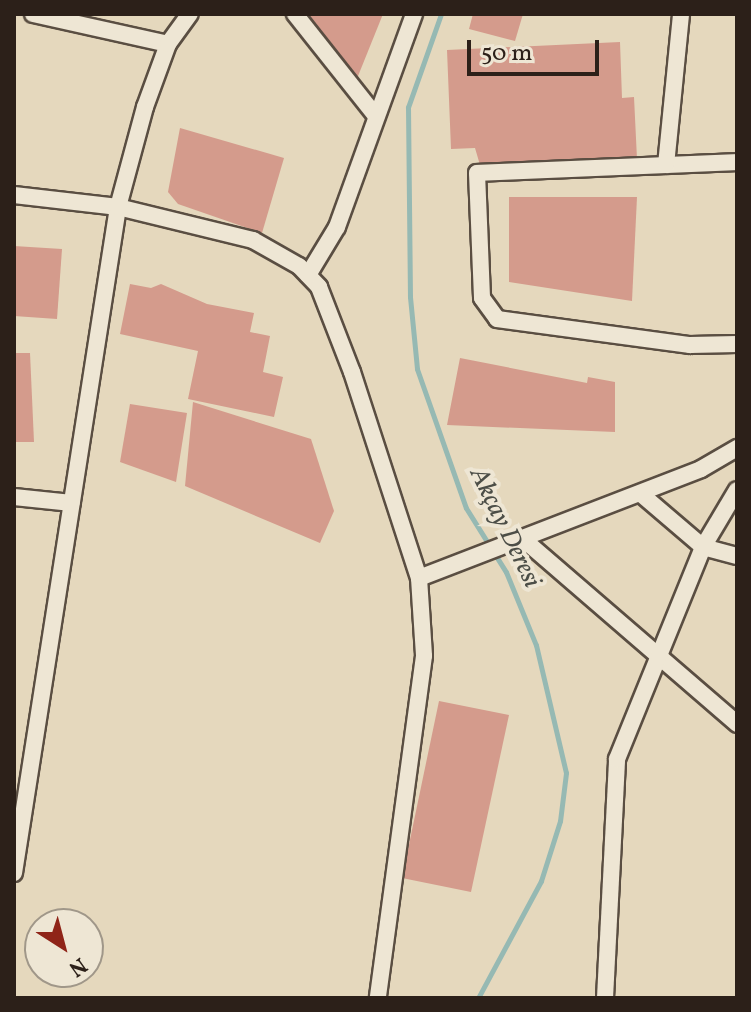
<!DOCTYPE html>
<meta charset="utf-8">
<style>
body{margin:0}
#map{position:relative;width:751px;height:1012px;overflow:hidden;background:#e5d8bd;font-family:Vollkorn,serif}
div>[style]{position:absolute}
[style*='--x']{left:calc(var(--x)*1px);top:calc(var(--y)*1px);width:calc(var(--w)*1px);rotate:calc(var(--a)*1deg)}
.stream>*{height:5px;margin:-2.5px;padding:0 2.5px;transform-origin:2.5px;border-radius:2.5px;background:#96b9b3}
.building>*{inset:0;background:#d49b8c}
.roads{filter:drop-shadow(2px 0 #5a4e42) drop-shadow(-2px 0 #5a4e42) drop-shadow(0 2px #5a4e42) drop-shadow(0 -2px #5a4e42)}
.street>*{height:16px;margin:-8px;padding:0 8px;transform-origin:8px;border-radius:8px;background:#eee6d4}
span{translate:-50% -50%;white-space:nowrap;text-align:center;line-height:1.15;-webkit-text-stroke:8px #eee6d4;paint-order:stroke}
.water-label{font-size:26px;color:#4c4e47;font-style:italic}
.frame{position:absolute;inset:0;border:16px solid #2c2019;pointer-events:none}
.north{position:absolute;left:24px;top:908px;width:80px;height:80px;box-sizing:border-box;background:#eee6d4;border:2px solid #a09789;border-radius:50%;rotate:144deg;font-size:22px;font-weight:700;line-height:32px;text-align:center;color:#2c2019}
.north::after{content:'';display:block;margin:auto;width:28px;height:36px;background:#8f2418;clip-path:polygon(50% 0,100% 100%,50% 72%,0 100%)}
.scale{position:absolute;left:467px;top:40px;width:132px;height:36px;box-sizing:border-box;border:4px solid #2c2019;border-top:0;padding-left:10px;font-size:24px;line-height:28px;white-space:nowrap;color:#2c2019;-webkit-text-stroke:6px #eee6d4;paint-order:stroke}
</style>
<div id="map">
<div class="stream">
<div style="--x:441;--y:14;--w:99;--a:109.5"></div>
<div style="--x:408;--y:107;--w:190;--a:89.4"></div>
<div style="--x:410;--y:297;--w:72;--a:84.4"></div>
<div style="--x:417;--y:369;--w:147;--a:70.6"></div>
<div style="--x:466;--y:508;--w:75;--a:58"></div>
<div style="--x:506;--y:572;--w:79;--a:67.7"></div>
<div style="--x:536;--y:645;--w:131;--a:76.8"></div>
<div style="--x:566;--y:773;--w:48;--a:97.1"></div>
<div style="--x:560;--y:821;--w:63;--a:107.6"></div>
<div style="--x:541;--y:881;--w:133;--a:118.3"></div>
</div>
<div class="building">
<div style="clip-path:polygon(307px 14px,383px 14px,356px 81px)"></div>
<div style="clip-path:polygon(473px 14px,523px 14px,515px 41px,469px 29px)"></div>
<div style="clip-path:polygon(620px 42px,622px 98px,634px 97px,637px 159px,480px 165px,475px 148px,451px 149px,447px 50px)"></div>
<div style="clip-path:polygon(180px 128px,284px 158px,262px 233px,178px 204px,168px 192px)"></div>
<div style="clip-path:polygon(509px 197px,637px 197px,632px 301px,509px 282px)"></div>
<div style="clip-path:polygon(14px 246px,62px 249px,57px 319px,14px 316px)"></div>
<div style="clip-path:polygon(130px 284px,151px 288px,161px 284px,207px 304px,254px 313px,250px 332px,270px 336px,263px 372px,283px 377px,274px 417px,188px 399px,198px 351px,120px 334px)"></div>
<div style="clip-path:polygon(14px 353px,30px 353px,34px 442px,14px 442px)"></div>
<div style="clip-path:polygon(460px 358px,587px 383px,588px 377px,615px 382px,615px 432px,447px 425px)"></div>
<div style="clip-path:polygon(193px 402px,311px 439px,334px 511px,320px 543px,185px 486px)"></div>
<div style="clip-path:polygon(130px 404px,187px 413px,176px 482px,120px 462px)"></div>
<div style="clip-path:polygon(439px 701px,509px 715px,471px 892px,402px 878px)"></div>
</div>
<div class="roads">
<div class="street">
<div style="--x:33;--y:14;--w:138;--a:12.5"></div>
<div style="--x:295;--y:14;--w:129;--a:51.6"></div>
<div style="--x:737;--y:162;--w:260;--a:177.6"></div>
<div style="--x:477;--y:173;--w:125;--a:87.7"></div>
<div style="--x:482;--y:298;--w:26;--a:54"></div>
<div style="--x:497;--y:319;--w:195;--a:7.7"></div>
<div style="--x:690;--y:345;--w:47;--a:-1.2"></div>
<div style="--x:666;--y:165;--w:152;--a:-84.3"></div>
<div style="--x:14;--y:195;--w:105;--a:6.6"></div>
<div style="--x:118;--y:207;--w:139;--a:13.7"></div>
<div style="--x:253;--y:240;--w:53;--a:29.5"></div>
<div style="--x:299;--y:266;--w:29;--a:46"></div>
<div style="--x:319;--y:287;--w:91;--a:68.8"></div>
<div style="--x:352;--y:372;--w:217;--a:72"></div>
<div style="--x:419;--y:578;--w:78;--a:86.3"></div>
<div style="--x:424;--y:656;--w:345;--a:97.7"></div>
<div style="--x:308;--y:275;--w:56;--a:-58.9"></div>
<div style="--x:337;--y:227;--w:226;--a:-70.1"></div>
<div style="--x:641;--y:494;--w:82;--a:40.5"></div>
<div style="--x:703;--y:547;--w:35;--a:15"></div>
<div style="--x:14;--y:497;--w:58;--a:5.9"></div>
<div style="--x:523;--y:539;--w:283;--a:40.8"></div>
<div style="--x:419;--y:578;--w:302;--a:-21.1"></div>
<div style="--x:701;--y:469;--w:42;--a:-30.3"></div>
<div style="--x:14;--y:873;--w:674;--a:-81.12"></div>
<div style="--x:118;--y:207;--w:104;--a:-74.9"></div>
<div style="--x:145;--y:107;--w:67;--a:-69.9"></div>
<div style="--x:168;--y:44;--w:37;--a:-54"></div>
<div style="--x:605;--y:998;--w:239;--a:-87.1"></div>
<div style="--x:617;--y:759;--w:229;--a:-67.9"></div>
<div style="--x:703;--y:547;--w:66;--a:-59.2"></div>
</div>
</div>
<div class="water-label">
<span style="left:504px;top:528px;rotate:64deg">Akçay Deresi</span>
</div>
<div class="frame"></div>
<div class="north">N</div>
<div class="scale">50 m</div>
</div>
